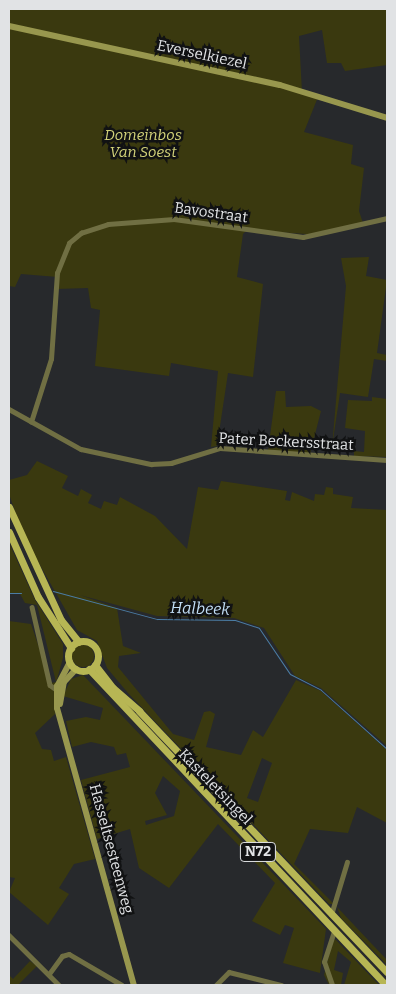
<!DOCTYPE html>
<style>
body{margin:0}
#map{position:relative;width:396px;height:994px;overflow:hidden;background:#27292c;font-family:Bitter,serif}
div>[style]{position:absolute}
[style*='--x']{left:calc(var(--x)*1px);top:calc(var(--y)*1px);width:calc(var(--w)*1px);rotate:calc(var(--a)*1deg)}
.green>*{inset:0;background:#3a390f}
.round{border-radius:50%}
.stream>*{height:1px;margin:-0.5px;padding:0 0.5px;transform-origin:0.5px;border-radius:0.5px;background:#4b7ca4}
.street>*{height:4.5px;margin:-2.25px;padding:0 2.25px;transform-origin:2.25px;border-radius:2.25px;background:#706f43}
.secondary>*{height:6px;margin:-3px;padding:0 3px;transform-origin:3px;border-radius:3px;background:#98974e}
.primary>*{height:7px;margin:-3.5px;padding:0 3.5px;transform-origin:3.5px;border-radius:3.5px;background:#b7b654}
.primary>.ring{margin:-3.5px;padding:0;box-sizing:content-box;background:none;border:7px solid #b7b654;border-radius:50%}
span{translate:-50% -50%;white-space:nowrap;text-align:center;line-height:1.15;-webkit-text-stroke:5px #111213;paint-order:stroke}
.shield-label span{padding:1px 4px;background:#111213;border:1px solid;border-radius:4px;-webkit-text-stroke-width:0}
.shield-label{font-size:14px;color:#e1e3e5;font-weight:700}
.street-label{font-size:15px;color:#e1e3e5}
.park-label{font-size:15px;color:#d2d279;font-style:italic}
.water-label{font-size:16px;color:#c3dff7;font-style:italic}
.frame{position:absolute;inset:0;border:10px solid #e1e3e5;pointer-events:none}
</style>
<div id="map">
<div class="green">
<div style="clip-path:polygon(9px 9px,387px 9px,387px 65px,345px 71px,341px 63px,327px 63px,322px 30px,299px 36px,302px 92px,318px 97px,304px 132px,353px 145px,351px 164px,364px 168px,359px 211px,363px 223px,321px 235px,247px 230px,243px 234px,237px 277px,263px 284px,253px 377px,228px 373px,217px 446px,211px 447px,218px 371px,171px 363px,169px 376px,95px 366px,100px 310px,91px 308px,88px 288px,56px 289px,58px 277px,21px 274px,15px 287px,9px 286px)"></div>
<div style="clip-path:polygon(369px 257px,366px 276px,387px 280px,377px 353px,387px 355px,387px 361px,374px 359px,368px 397px,340px 393px,332px 447px,346px 286px,341px 258px)"></div>
<div style="clip-path:polygon(276px 391px,285px 391px,286px 407px,311px 406px,321px 411px,310px 454px,268px 451px)"></div>
<div style="clip-path:polygon(372px 397px,387px 399px,387px 457px,354px 456px,354px 451px,364px 452px,365px 431px,345px 428px,348px 400px,372px 401px)"></div>
<div style="clip-path:polygon(evenodd,37px 461px,68px 476px,62px 488px,78px 496px,81px 489px,92px 495px,88px 503px,101px 509px,104px 501px,117px 505px,120px 497px,155px 516px,187px 549px,198px 487px,218px 490px,221px 481px,287px 491px,285px 500px,290px 501px,292px 492px,314px 501px,315px 494px,324px 495px,326px 487px,333px 488px,333px 494px,353px 497px,351px 508px,387px 510px,387px 746px,321px 688px,295px 676px,264px 628px,234px 618px,157px 616px,80px 595px,117px 608px,123px 646px,141px 653px,119px 656px,118px 667px,173px 734px,194px 740px,204px 712px,210px 711px,215px 714px,206px 747px,241px 755px,253px 730px,263px 737px,296px 680px,321px 691px,387px 750px,387px 823px,357px 807px,348px 833px,310px 829px,294px 864px,334px 904px,329px 904px,128px 693px,107px 668px,97px 641px,77px 630px,24px 537px,9px 494px,9px 480px,27px 475px,37px 461px,262px 758px,272px 763px,258px 802px,247px 798px,262px 758px)"></div>
<div style="clip-path:polygon(9px 543px,35px 600px,63px 644px,63px 658px,54px 690px,55px 714px,35px 733px,42px 749px,51px 750px,54px 761px,66px 757px,95px 859px,74px 864px,59px 888px,69px 894px,48px 925px,9px 892px,15px 878px,9px 877px,9px 621px,31px 624px,51px 683px,56px 682px,37px 605px,25px 603px,20px 594px,9px 594px)"></div>
<div class="round" style="left:72px;top:645px;width:22px;height:22px"></div>
<div style="clip-path:polygon(evenodd,83px 675px,326px 929px,320px 973px,283px 963px,294px 928px,285px 925px,280px 935px,252px 921px,275px 883px,218px 824px,169px 888px,139px 868px,130px 829px,97px 839px,81px 780px,130px 767px,126px 753px,117px 755px,114px 747px,91px 742px,72px 747px,66px 721px,86px 717px,100px 720px,103px 708px,63px 696px,71px 679px,83px 675px,163px 776px,180px 791px,174px 816px,146px 825px,145px 821px,167px 815px,155px 793px,163px 776px)"></div>
<div style="clip-path:polygon(337px 907px,387px 960px,387px 965px,341px 918px)"></div>
<div style="clip-path:polygon(333px 939px,336px 940px,379px 985px,344px 985px,351px 962px,338px 951px,334px 970px,343px 973px,341px 985px,329px 985px,324px 975px)"></div>
<div style="clip-path:polygon(30px 961px,37px 966px,18px 985px,9px 985px,9px 975px,13px 979px)"></div>
</div>
<div class="stream">
<div style="--x:53;--y:591;--w:108;--a:15.1"></div>
<div style="--x:157;--y:619;--w:78;--a:0.7"></div>
<div style="--x:235;--y:620;--w:25;--a:18"></div>
<div style="--x:259;--y:628;--w:55;--a:56"></div>
<div style="--x:290;--y:674;--w:35;--a:27"></div>
<div style="--x:321;--y:690;--w:89;--a:41.8"></div>
<div style="--x:9;--y:593;--w:12;--a:0"></div>
</div>
<div class="street">
<div style="--x:9;--y:409;--w:82;--a:29.1"></div>
<div style="--x:81;--y:449;--w:72;--a:12.1"></div>
<div style="--x:151;--y:464;--w:20;--a:-3"></div>
<div style="--x:171;--y:463;--w:51;--a:-17"></div>
<div style="--x:220;--y:448;--w:167;--a:4.1"></div>
<div style="--x:31;--y:422;--w:66;--a:-72.4"></div>
<div style="--x:51;--y:359;--w:86;--a:-86"></div>
<div style="--x:57;--y:273;--w:32;--a:-68"></div>
<div style="--x:69;--y:243;--w:16;--a:-40"></div>
<div style="--x:81;--y:233;--w:28;--a:-18"></div>
<div style="--x:108;--y:224;--w:66;--a:-4.3"></div>
<div style="--x:174;--y:219;--w:130;--a:7.9"></div>
<div style="--x:303;--y:237;--w:86;--a:-12.7"></div>
<div style="--x:32;--y:607;--w:80;--a:77"></div>
<div style="--x:50;--y:685;--w:9;--a:36"></div>
<div style="--x:331;--y:915;--w:55;--a:-73.2"></div>
<div style="--x:9;--y:935;--w:71;--a:45"></div>
<div style="--x:49;--y:974;--w:22;--a:-54"></div>
<div style="--x:62;--y:956;--w:7;--a:-16"></div>
<div style="--x:69;--y:954;--w:61;--a:30.3"></div>
<div style="--x:216;--y:985;--w:18;--a:-45"></div>
<div style="--x:229;--y:972;--w:54;--a:14"></div>
<div style="--x:332;--y:985;--w:24;--a:-109"></div>
<div style="--x:324;--y:962;--w:33;--a:-72"></div>
</div>
<div class="secondary">
<div style="--x:9;--y:26;--w:277;--a:12.3"></div>
<div style="--x:280;--y:85;--w:112;--a:17.1"></div>
<div style="--x:70;--y:662;--w:27;--a:118"></div>
<div style="--x:57;--y:686;--w:22;--a:90"></div>
<div style="--x:57;--y:708;--w:288;--a:74.5"></div>
<div style="--x:60;--y:704;--w:22;--a:-80"></div>
<div style="--x:64;--y:682;--w:18;--a:-47"></div>
</div>
<div class="primary">
<div style="--x:9;--y:507;--w:124;--a:65.3"></div>
<div style="--x:61;--y:620;--w:28;--a:51"></div>
<div style="--x:9;--y:532;--w:71;--a:66"></div>
<div style="--x:38;--y:597;--w:61;--a:57.1"></div>
<div class="ring" style="left:68px;top:641px;width:23px;height:23px"></div>
<div style="--x:95;--y:665;--w:29;--a:52"></div>
<div style="--x:113;--y:688;--w:35;--a:41"></div>
<div style="--x:139;--y:711;--w:360;--a:46.5"></div>
<div style="--x:89;--y:669;--w:434;--a:46.8"></div>
</div>
<div class="shield-label">
<span style="left:258px;top:852px">N72</span>
</div>
<div class="street-label">
<span style="left:202px;top:55px;rotate:12deg">Everselkiezel</span>
<span style="left:211px;top:213px;rotate:8deg">Bavostraat</span>
<span style="left:286px;top:442px;rotate:3deg">Pater Beckersstraat</span>
<span style="left:215px;top:787px;rotate:46deg">Kasteletsingel</span>
<span style="left:111px;top:849px;rotate:75deg">Hasseltsesteenweg</span>
</div>
<div class="park-label">
<span style="left:143px;top:144px">Domeinbos<br>Van Soest</span>
</div>
<div class="water-label">
<span style="left:200px;top:609px;rotate:2deg">Halbeek</span>
</div>
<div class="frame"></div>
</div>
